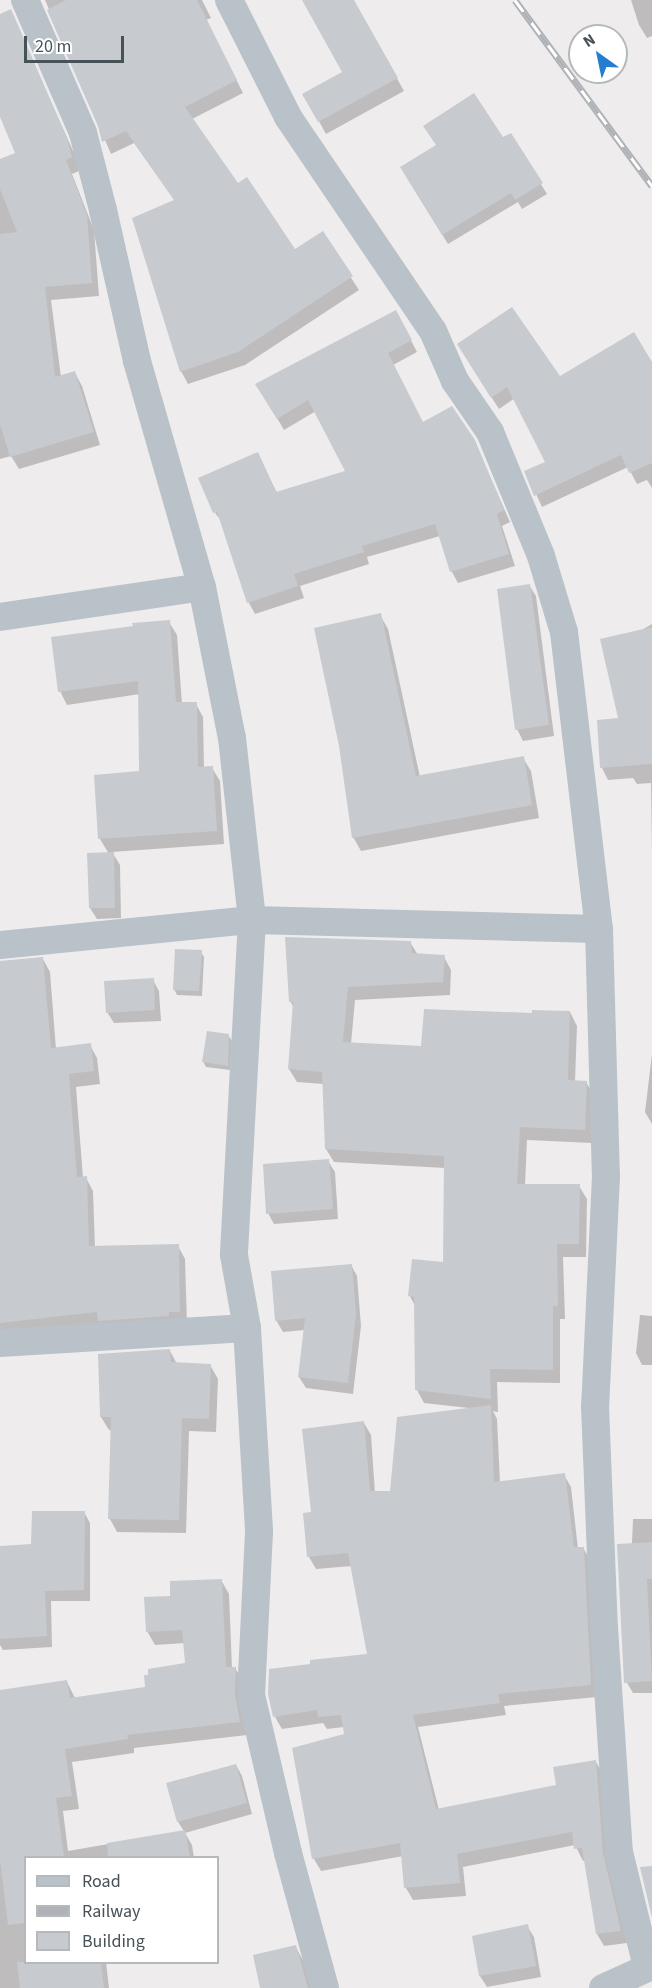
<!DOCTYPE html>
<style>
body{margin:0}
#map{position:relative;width:652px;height:1988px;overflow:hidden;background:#efeced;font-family:"Source Sans 3",sans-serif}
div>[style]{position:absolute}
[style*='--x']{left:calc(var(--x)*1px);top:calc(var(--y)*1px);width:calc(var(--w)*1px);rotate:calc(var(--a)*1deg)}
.shadow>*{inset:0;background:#0003}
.building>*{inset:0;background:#c7cacf}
.street>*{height:28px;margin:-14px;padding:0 14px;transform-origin:14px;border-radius:14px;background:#b9c2c8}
.rail>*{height:7px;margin-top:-3.5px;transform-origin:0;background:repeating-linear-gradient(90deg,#fff 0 14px,#afb2b6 0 28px);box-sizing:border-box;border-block:2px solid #afb2b6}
span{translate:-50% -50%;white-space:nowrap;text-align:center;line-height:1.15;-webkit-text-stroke:6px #fff;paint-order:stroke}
.legend{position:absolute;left:24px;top:1856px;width:195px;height:108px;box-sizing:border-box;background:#fff;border:2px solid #b5b9bc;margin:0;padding:8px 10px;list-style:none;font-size:18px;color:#465158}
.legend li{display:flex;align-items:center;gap:12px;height:30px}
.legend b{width:30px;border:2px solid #b5b9bc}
.north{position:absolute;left:568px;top:24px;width:60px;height:60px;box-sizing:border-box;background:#fff;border:2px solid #b5b9bc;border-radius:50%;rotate:327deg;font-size:16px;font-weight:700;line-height:24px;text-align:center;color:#465158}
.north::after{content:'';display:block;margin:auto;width:21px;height:27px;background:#257cd0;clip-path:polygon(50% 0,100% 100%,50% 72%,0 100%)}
.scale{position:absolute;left:24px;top:36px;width:100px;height:27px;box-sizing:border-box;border:3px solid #465158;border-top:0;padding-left:8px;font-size:18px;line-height:21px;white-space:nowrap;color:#465158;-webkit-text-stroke:4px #fff;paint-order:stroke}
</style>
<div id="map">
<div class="shadow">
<div style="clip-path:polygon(45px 0,202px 0,211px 18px,206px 20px,243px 93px,192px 119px,237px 185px,295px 251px,322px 233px,359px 290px,245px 365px,188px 384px,181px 371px,175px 201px,134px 143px,111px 154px)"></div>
<div style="clip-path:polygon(304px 0,353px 0,404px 91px,326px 134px,304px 94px,344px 72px)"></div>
<div style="clip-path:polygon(631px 0,652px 0,652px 36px,647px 38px,639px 25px)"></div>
<div style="clip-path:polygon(10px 11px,74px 153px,79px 171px,72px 174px,94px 230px,99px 296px,51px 300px,61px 377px,75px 373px,82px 386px,100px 445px,19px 469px,11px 456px,0 459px,0 161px,17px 154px,0 113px,0 16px)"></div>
<div style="clip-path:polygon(511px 135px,547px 194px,522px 209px,518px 202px,448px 244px,407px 178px)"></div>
<div style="clip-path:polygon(402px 323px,417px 352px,393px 365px,423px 424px,474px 440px,510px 522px,502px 526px,515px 566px,458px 583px,452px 572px,440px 536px,367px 557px,369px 564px,300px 586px,304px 598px,255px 614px,249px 603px,223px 523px,215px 513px,258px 454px,277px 493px,347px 472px,316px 411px,284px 430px,257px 384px)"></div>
<div style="clip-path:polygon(465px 356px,559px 378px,652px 365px,652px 488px,647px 480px,637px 484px,628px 467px,542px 507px,526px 472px,547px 463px,515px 398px,499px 409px)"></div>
<div style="clip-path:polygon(529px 585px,536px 596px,554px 736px,523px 741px,517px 729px)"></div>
<div style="clip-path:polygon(380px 615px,388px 629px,420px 777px,523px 758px,531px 771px,539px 818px,361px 851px,353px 837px)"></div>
<div style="clip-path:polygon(169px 622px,177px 635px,182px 704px,196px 704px,203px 717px,204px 768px,212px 768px,220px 781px,224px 844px,112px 852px,120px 865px,121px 918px,97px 919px,90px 908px,109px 854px,100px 839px,96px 776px,141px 773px,140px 694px,67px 705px,60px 691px)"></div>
<div style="clip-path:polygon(652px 624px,652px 854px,651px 783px,637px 784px,633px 778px,608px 780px,602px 768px,620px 720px,640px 631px)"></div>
<div style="clip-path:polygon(410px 942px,418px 955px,444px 957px,451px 970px,450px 995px,355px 1000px,351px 1044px,422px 1048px,533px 1015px,570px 1012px,577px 1026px,575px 1082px,586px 1082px,594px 1096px,592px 1143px,527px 1140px,525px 1185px,579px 1186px,587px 1199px,586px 1257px,563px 1257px,565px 1319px,560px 1319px,560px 1383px,497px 1382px,498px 1412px,493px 1411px,497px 1419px,500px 1483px,564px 1475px,571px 1487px,578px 1549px,583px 1548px,591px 1561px,597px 1697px,504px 1706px,506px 1715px,418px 1727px,439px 1810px,557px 1786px,596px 1762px,603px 1774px,627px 1943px,604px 1946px,597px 1934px,585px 1860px,583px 1861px,575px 1845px,463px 1867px,466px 1896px,413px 1900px,406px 1888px,403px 1856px,321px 1871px,314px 1859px,294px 1749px,346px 1735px,344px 1727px,327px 1729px,323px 1723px,282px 1729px,275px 1717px,369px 1655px,352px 1566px,316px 1569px,309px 1557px,313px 1513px,364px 1423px,371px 1435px,375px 1493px,392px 1493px,469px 1408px,424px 1403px,417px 1390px,415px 1306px,410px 1296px,444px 1263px,445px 1168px,334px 1162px,326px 1149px,324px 1084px,297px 1082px,289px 1069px,294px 1008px,290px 1001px)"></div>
<div style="clip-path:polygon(201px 952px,204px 957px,202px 996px,177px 995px,174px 989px)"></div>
<div style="clip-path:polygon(43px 959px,50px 972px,56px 1049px,90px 1045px,97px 1058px,100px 1084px,76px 1087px,83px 1178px,86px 1178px,93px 1191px,95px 1248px,178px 1246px,185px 1259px,187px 1324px,0 1337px,0 963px)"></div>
<div style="clip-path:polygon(153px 980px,159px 991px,161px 1021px,114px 1023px,107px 1012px)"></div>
<div style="clip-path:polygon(228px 1035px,232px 1041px,230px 1070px,206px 1067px,203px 1061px)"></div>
<div style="clip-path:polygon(652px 1054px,652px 1124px,645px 1112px)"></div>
<div style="clip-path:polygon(328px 1161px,335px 1172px,338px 1219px,274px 1224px,268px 1213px)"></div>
<div style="clip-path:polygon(351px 1265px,357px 1276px,361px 1326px,353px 1394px,306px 1388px,299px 1377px,305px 1330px,283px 1332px,276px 1320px)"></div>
<div style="clip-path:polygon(640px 1315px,652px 1316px,652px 1365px,642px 1365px,636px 1353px)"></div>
<div style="clip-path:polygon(170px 1351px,177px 1364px,210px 1365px,218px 1379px,216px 1432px,189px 1431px,186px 1533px,117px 1532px,110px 1519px,112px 1430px,109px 1430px,101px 1417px)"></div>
<div style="clip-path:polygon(84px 1512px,90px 1523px,90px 1601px,51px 1601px,52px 1647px,3px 1650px,0 1645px,0 1547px,33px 1546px)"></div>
<div style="clip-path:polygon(633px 1519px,652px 1519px,652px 1693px,633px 1693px,626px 1681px)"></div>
<div style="clip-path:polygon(221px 1580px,229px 1594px,232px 1668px,235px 1668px,243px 1681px,247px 1735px,134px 1748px,134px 1753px,72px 1762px,79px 1809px,63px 1811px,68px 1851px,184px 1831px,178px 1822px,236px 1765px,242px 1776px,252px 1814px,185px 1833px,192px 1845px,194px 1858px,26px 1858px,26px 1962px,106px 1962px,109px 1988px,0 1988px,0 1692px,67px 1682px,75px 1698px,146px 1689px,187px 1665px,185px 1643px,155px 1645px,147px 1631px,172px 1597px)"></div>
<div style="clip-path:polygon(527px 1926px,534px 1937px,541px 1977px,487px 1987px,480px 1976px,473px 1937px)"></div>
<div style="clip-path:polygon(295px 1946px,304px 1962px,311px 1988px,262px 1988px)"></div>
</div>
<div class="building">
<div style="clip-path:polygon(66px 0,197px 0,237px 80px,185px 107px,238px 183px,247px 177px,295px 249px,323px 231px,353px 276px,238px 352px,180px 372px,132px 218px,174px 200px,126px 131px,102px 142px,98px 126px,47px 10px)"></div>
<div style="clip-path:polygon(302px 0,354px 0,398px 78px,318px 122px,302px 94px,342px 72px)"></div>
<div style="clip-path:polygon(11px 9px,67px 138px,72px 157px,66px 160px,87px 215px,92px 283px,45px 287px,55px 377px,75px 371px,94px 432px,10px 457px,0 424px,0 234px,17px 232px,0 189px,0 159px,15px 153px,0 117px,0 14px)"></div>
<div style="clip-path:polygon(474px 93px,503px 137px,511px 133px,543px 183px,515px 200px,511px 193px,442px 235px,400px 167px,436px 145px,423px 126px)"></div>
<div style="clip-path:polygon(512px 307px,560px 376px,634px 332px,652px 362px,652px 463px,629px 473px,621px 455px,534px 496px,524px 471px,545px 462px,507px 387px,491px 398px,457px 344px)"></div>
<div style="clip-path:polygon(396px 310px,412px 340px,388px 353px,423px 422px,452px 406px,475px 440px,504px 510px,497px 514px,509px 554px,450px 572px,435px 524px,362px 546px,364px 552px,294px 574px,298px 586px,247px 603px,217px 512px,213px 513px,198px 478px,258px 452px,276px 492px,345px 471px,308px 400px,277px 419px,255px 384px)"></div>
<div style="clip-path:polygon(530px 584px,549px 725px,515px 730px,497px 589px)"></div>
<div style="clip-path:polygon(381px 613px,416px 776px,524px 756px,532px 805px,352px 838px,339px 746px,314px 628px)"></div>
<div style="clip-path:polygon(170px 620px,176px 702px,197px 702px,198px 767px,213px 766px,217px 831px,98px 839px,94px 775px,139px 771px,138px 681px,58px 692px,51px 637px,133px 626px,132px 623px)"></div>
<div style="clip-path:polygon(652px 627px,652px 764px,600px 768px,597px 720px,618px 718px,600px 639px)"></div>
<div style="clip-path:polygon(114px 852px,115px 908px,89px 908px,87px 853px)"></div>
<div style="clip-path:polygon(285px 937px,411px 941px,412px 953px,445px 955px,443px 982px,348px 987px,343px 1042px,421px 1046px,424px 1009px,532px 1013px,532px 1010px,570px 1011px,568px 1080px,587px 1081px,585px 1130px,520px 1127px,517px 1184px,580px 1184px,579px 1244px,557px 1244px,558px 1306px,553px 1306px,553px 1370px,490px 1369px,491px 1399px,415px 1390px,414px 1297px,408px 1296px,412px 1259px,443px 1262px,444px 1156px,325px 1149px,322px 1072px,288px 1069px,293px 1002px,289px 1002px)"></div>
<div style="clip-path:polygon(175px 949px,202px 950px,199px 991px,173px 990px)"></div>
<div style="clip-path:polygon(43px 957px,51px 1048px,91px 1043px,94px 1071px,69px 1074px,77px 1177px,87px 1176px,89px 1246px,179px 1244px,180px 1312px,169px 1312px,169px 1316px,98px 1321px,97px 1312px,0 1323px,0 961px)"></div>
<div style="clip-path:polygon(154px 978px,155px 1010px,106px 1013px,104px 981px)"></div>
<div style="clip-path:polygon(207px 1031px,229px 1034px,228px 1066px,202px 1062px)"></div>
<div style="clip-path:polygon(329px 1159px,333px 1209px,266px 1214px,263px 1164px)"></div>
<div style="clip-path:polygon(352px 1264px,356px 1314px,348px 1383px,298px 1377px,305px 1318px,275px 1321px,271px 1271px)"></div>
<div style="clip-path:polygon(170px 1349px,171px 1362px,211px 1364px,209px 1419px,182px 1418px,179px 1520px,108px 1519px,111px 1417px,100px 1417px,98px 1354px)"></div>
<div style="clip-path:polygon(491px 1405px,494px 1482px,565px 1473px,574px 1547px,584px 1547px,591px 1685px,498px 1694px,500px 1703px,413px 1715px,436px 1809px,556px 1785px,553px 1767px,596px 1760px,603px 1853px,621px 1931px,596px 1934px,582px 1848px,574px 1849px,572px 1832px,457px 1854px,460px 1883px,404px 1888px,400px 1843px,312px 1859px,292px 1748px,344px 1734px,341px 1715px,318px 1717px,317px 1710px,273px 1717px,268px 1694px,269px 1669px,310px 1664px,310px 1660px,367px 1654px,348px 1553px,307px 1557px,303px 1513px,311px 1512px,302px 1429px,364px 1421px,370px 1491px,390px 1491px,397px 1417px)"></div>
<div style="clip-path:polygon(32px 1511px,85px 1511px,84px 1590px,45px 1591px,47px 1636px,0 1639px,0 1546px,31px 1544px)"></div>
<div style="clip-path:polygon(652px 1542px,652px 1579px,647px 1579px,652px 1681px,624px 1683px,617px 1544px)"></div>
<div style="clip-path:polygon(222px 1579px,226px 1667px,236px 1667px,235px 1695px,240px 1722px,127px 1735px,128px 1739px,65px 1749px,72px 1796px,56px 1798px,64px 1857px,26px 1857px,26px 1923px,8px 1925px,0 1860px,0 1690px,67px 1680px,70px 1698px,145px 1687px,144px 1675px,148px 1675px,148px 1669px,185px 1663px,182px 1630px,146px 1632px,144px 1597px,170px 1596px,170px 1581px)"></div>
<div style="clip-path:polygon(236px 1764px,247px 1803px,177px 1822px,166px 1783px)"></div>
<div style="clip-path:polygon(185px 1830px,190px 1857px,108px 1857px,107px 1843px)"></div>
<div style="clip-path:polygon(652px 1866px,652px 1918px,640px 1867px)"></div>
<div style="clip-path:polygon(528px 1924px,536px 1966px,479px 1976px,472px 1936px)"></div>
<div style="clip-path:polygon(296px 1945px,308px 1988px,260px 1988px,253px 1955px)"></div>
<div style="clip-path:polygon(17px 1962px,101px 1962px,104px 1988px,20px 1988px)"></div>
</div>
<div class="street">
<div style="--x:25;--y:0;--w:145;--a:66.4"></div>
<div style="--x:83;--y:133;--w:80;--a:75.4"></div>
<div style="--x:103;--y:210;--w:155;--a:77.3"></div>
<div style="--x:137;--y:361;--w:235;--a:74"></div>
<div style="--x:202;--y:587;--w:154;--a:78.8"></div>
<div style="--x:232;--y:738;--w:183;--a:83.7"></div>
<div style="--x:252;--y:920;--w:335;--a:93.1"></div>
<div style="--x:234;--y:1255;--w:74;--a:79.9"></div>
<div style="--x:247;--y:1328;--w:204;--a:86.6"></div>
<div style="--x:259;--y:1532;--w:163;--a:92.8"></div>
<div style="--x:251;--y:1695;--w:162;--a:76.8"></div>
<div style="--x:288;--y:1853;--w:140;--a:74.7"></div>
<div style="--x:229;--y:0;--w:131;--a:63.2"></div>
<div style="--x:288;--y:117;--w:258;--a:55.9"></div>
<div style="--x:433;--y:331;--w:55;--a:66.3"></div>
<div style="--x:455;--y:381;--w:62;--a:55.5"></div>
<div style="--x:490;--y:432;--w:134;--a:67.6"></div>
<div style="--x:541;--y:556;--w:79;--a:73.2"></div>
<div style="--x:564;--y:632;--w:299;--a:83.3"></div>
<div style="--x:599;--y:929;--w:247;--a:88.4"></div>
<div style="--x:606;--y:1176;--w:230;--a:92.7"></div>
<div style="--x:595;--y:1406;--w:222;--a:87.7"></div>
<div style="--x:604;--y:1628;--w:225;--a:86.2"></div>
<div style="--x:619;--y:1852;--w:118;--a:76.3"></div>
<div style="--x:0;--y:617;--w:204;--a:-8.4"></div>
<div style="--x:0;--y:945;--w:253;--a:-5.7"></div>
<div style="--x:252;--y:920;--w:347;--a:1.5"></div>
<div style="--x:0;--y:1343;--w:247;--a:-3.5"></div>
<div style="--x:603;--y:1988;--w:54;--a:-24.2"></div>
</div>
<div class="rail">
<div style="--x:515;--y:0;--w:231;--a:53.6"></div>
</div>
<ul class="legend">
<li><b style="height:8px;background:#b9c2c8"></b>Road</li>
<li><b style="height:8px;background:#afb2b6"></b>Railway</li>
<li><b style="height:16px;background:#c7cacf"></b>Building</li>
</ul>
<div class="north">N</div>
<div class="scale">20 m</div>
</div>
